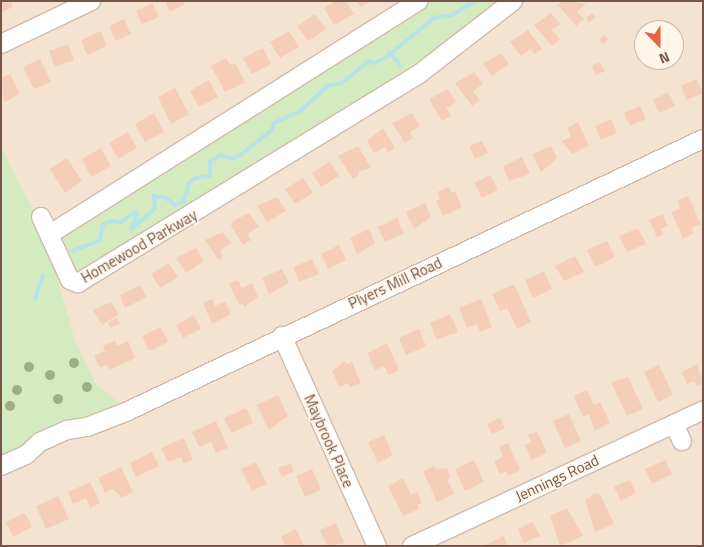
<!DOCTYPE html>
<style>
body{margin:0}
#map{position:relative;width:704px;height:547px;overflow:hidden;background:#fdf2e2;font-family:"Titillium Web",sans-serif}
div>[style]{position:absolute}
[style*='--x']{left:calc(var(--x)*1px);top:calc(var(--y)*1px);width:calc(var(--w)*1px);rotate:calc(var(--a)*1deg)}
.residential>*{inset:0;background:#f5e3d1}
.green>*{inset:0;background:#d4ebc0}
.stream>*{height:4px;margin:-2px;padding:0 2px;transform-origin:2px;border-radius:2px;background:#b6e2e8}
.building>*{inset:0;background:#f4ceb9}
.roads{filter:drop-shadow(1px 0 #d1baac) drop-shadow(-1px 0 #d1baac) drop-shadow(0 1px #d1baac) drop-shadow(0 -1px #d1baac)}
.minor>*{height:18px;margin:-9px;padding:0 9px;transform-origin:9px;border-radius:9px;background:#fff}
.trees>*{width:10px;height:10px;margin:-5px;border-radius:50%;background:#9eae87}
span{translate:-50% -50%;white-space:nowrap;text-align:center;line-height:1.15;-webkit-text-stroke:4px #fff6ea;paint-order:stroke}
.street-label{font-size:15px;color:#765648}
.frame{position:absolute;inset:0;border:2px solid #765648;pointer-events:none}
.north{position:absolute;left:634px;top:20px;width:50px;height:50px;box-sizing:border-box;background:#fff6ea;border:1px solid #c8b6a9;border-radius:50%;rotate:158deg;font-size:14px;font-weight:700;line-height:20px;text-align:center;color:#765648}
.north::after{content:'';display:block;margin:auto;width:18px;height:22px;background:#ed6142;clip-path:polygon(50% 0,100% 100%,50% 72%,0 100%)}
</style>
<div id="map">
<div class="residential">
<div style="clip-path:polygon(evenodd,1px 1px,703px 1px,703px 546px,1px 546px,1px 466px,125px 408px,96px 384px,75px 340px,45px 233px,1px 147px,1px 1px,644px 30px,674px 30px,674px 60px,644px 60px,644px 30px)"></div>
</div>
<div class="green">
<div style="clip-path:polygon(427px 1px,500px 1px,428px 55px,222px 188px,79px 273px,73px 271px,61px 242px,67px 230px)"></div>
<div style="clip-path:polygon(1px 147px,45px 233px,75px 340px,96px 384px,126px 408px,1px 466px)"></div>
</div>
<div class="stream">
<div style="--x:389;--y:52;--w:18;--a:49"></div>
<div style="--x:72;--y:251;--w:30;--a:-21"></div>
<div style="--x:100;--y:240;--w:15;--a:-79"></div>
<div style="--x:103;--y:225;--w:8;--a:-30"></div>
<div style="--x:110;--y:221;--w:11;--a:5"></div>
<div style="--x:121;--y:222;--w:15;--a:-37"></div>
<div style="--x:133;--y:213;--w:4;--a:14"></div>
<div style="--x:137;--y:214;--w:16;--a:112"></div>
<div style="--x:131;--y:229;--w:31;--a:-40"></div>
<div style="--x:155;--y:209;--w:13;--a:-94"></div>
<div style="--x:154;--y:196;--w:12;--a:9"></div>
<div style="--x:166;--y:198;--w:11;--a:38"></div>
<div style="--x:175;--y:205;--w:10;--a:-24"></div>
<div style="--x:184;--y:201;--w:19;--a:-74"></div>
<div style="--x:189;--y:183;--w:8;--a:-40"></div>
<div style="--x:195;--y:178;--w:15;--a:-8"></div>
<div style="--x:210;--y:176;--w:15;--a:-90"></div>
<div style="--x:210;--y:161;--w:13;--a:-29"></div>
<div style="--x:221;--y:155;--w:12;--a:20"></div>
<div style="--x:232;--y:159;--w:11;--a:-27"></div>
<div style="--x:242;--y:154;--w:38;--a:-39"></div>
<div style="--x:272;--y:130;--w:7;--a:-74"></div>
<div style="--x:274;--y:123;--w:27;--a:-24"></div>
<div style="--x:299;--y:112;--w:40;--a:-42"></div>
<div style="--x:329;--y:85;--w:11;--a:-5"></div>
<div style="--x:340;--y:84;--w:37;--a:-38"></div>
<div style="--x:369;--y:61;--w:5;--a:22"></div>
<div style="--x:374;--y:63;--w:12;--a:-24"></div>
<div style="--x:385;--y:58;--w:63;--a:-39.2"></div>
<div style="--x:434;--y:18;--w:18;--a:-9"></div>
<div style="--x:452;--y:15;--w:26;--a:-32"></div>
<div style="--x:35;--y:299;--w:25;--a:-72"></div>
</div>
<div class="building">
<div style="clip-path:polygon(1px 1px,11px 1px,13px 7px,1px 12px)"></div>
<div style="clip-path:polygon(165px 1px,184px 1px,185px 4px,170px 12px)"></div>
<div style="clip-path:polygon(335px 1px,346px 1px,354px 14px,334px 25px,324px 8px)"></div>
<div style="clip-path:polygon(357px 1px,370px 1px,361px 7px)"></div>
<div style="clip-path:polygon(563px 1px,586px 4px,577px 12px,584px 19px,576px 26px,558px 5px)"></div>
<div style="clip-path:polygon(152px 3px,159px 17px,142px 24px,136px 11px)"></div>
<div style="clip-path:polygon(551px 13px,560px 24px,552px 30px,560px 39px,552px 46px,534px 25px)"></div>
<div style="clip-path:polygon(592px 13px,596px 17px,589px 23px,586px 18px)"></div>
<div style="clip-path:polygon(315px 14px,326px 29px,308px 41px,297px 26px)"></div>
<div style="clip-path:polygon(124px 19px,131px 34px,116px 41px,109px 26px)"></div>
<div style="clip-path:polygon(528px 30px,542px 49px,535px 54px,530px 49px,521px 56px,510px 42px)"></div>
<div style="clip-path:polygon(101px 31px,107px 46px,87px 55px,81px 40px)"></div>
<div style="clip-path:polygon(289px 31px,299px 47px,280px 58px,270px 42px)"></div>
<div style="clip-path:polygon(604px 35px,608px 39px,603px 44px,599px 39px)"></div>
<div style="clip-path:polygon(68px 44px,74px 60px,55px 67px,49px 51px)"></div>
<div style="clip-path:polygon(263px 48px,271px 64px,252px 74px,243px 58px)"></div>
<div style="clip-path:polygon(501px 53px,509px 64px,492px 76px,483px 64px)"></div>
<div style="clip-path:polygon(226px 58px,230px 65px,235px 63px,245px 82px,225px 92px,211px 66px)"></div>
<div style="clip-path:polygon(40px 59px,51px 82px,34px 89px,23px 67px)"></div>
<div style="clip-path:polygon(600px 62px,605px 71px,596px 75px,592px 66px)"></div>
<div style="clip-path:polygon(474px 72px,483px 84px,473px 91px,480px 100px,472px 106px,455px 83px)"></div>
<div style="clip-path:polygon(10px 74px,20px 94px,4px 102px,1px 78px)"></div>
<div style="clip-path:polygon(697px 79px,703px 93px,687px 100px,681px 86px)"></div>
<div style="clip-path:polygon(209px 80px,218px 97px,199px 107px,190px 91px)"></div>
<div style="clip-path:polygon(175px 88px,189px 114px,171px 124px,158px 97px)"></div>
<div style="clip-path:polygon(448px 89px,456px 102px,446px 108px,451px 116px,442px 121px,429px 99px)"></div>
<div style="clip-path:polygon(668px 92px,675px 106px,659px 113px,653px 100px)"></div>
<div style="clip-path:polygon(640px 106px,646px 119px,630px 126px,624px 113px)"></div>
<div style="clip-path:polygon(154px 113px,164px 132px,145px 142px,135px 124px)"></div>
<div style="clip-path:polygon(412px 113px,420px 126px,410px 132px,413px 138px,405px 143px,392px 123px)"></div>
<div style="clip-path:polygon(611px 119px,617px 133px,601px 140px,595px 126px)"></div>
<div style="clip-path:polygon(578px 122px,589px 146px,572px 154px,562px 141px,571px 137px,567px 128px)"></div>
<div style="clip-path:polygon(383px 128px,395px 148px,388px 152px,385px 147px,374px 153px,367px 141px)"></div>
<div style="clip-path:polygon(128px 132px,137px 148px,118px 159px,109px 143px)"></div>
<div style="clip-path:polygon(482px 141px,488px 153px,475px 159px,469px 146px)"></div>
<div style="clip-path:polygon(358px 146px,371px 168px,358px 172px,359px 175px,353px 179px,338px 156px)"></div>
<div style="clip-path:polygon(551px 146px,557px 158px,541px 172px,532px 154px)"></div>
<div style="clip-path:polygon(101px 148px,111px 166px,91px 177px,82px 159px)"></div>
<div style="clip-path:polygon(522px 157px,530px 174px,509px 181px,503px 166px)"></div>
<div style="clip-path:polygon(67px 158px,82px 181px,65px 193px,50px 169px)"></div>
<div style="clip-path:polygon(330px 161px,339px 176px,321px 187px,312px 173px)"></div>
<div style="clip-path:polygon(490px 175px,498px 190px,482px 198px,474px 183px)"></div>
<div style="clip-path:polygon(303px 178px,313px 193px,295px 204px,285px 189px)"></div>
<div style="clip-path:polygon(449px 187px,452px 193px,455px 191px,462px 207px,443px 216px,436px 201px,440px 199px,437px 192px)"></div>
<div style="clip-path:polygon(688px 196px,701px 224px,691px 228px,694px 233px,683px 238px,671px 212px,680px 208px,677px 201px)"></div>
<div style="clip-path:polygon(277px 197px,286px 211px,267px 222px,257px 206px)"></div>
<div style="clip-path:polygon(425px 203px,431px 217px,414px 229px,406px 212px)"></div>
<div style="clip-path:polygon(249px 213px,259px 227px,248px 234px,251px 240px,243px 245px,231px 226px,233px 221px)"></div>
<div style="clip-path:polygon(663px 214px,668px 226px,661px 229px,664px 234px,657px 237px,649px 220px)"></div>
<div style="clip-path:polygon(397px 218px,404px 233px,385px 242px,378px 227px)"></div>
<div style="clip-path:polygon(638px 228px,646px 244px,627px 252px,619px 236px)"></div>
<div style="clip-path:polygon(369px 229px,375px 243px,357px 254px,350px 238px)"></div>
<div style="clip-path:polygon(223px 232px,231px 243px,221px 250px,222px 260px,218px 259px,205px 240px)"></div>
<div style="clip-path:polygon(607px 241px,615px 257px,595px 267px,587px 250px)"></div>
<div style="clip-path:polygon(339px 245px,346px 260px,328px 269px,321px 254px)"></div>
<div style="clip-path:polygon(196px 248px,204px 261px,186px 273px,176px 258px)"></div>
<div style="clip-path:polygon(575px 256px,584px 272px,564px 281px,555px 266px)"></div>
<div style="clip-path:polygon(312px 259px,319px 274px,299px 282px,293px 267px)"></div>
<div style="clip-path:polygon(168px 263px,178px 277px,160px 288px,151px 274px)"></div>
<div style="clip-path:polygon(282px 269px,289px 283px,269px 294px,262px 278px)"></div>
<div style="clip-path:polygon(544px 271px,552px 289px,533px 298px,525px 280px)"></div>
<div style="clip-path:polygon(238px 280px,242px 288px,252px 283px,258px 297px,244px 307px,243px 304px,239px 305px,229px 284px)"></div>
<div style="clip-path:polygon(514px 284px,531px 322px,517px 329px,507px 308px,500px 311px,492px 294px)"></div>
<div style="clip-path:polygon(140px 285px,147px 297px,125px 308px,120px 295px)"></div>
<div style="clip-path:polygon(212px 299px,215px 306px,225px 301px,231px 314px,212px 324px,203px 303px)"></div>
<div style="clip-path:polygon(481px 299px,492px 327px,480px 332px,477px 324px,467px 328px,459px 308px)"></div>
<div style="clip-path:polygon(111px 302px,119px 314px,102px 325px,93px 310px)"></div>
<div style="clip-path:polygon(450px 314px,458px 332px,437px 340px,430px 323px)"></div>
<div style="clip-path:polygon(194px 315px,201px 329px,183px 338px,176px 325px)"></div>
<div style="clip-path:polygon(117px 318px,120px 324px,111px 328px,108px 323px)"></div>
<div style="clip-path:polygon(161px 327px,168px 342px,149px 351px,142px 336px)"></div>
<div style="clip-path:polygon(419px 329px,426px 346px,406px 355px,399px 338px)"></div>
<div style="clip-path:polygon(115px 340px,117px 346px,128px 341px,135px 358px,110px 370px,107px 365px,100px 368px,94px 356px,105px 351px,103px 346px)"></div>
<div style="clip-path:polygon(387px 343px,399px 370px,389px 375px,384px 366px,375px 370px,367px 353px)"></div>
<div style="clip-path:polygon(345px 361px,346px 364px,352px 362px,361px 383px,350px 387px,348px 383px,339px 387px,332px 371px)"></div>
<div style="clip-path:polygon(697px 364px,703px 383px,697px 386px,694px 381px,687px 384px,682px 372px)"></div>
<div style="clip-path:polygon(659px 365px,673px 395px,658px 402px,644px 372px)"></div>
<div style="clip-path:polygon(628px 377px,643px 409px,627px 416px,611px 382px)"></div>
<div style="clip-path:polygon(587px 390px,594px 405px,600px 402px,610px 423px,595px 430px,588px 414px,583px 417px,574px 396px)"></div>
<div style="clip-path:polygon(278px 395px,288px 416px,269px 430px,257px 405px)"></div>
<div style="clip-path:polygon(246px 408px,253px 423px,231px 433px,224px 418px)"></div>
<div style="clip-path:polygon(569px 414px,581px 441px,565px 448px,553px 421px)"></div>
<div style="clip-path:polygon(500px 418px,505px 428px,492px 434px,487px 424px)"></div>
<div style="clip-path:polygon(216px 421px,228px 448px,216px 453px,211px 442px,199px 447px,192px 432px)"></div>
<div style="clip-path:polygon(537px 431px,547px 453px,531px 460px,525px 445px,531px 442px,528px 435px)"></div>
<div style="clip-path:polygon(384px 435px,393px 455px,378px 463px,368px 442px)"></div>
<div style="clip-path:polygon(184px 438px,193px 460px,184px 464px,181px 457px,168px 462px,161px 448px)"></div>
<div style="clip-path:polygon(508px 443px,520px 470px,508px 476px,506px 471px,500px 474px,494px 461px,503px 457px,499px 447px)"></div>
<div style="clip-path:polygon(152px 452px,159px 466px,136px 477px,130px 463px)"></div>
<div style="clip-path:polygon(474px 460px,484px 482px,465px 491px,455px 469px)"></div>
<div style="clip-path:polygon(665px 460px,672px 474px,652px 484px,645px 469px)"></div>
<div style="clip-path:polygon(256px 462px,267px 484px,252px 491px,241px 469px)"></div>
<div style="clip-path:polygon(291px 463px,294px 471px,282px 477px,278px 468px)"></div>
<div style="clip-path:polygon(434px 466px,436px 469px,447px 468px,451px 478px,447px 479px,454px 494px,437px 502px,423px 471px)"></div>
<div style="clip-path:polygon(121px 467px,133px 492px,122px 498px,113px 489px,105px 493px,98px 478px)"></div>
<div style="clip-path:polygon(312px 469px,321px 490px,305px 497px,296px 476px)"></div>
<div style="clip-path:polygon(403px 478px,411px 495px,417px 492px,422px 503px,417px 505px,419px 509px,403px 516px,388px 486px)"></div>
<div style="clip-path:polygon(630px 480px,636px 493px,621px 501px,614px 487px)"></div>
<div style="clip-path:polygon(90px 482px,100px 503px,90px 508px,86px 498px,73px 504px,68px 492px)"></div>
<div style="clip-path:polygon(595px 493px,600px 494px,614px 524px,595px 532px,585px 500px)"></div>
<div style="clip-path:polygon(58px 496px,69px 519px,46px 529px,36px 506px)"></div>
<div style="clip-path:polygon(567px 508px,583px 536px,560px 546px,550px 516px)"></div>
<div style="clip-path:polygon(25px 513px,32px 527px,13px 537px,6px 522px)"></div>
<div style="clip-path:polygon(533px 522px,540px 536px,524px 543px,518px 529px)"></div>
<div style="clip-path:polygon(336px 523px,344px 543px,327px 546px,320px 530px)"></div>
<div style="clip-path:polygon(296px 529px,304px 546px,285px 546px,281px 537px)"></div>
<div style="clip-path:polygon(504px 536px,508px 546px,483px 546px)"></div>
</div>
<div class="roads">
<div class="minor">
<div style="--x:1;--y:44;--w:100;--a:-25.5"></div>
<div style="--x:41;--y:217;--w:69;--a:65.3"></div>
<div style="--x:70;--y:280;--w:9;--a:21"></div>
<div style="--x:78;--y:283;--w:400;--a:-31.5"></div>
<div style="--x:419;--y:74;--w:119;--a:-37.8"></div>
<div style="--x:50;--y:234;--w:436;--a:-32.3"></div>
<div style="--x:282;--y:336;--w:230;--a:65.7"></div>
<div style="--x:674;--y:424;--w:19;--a:65"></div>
<div style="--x:1;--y:466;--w:27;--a:-24"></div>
<div style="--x:26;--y:455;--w:19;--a:-43"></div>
<div style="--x:40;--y:442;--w:30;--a:-24"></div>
<div style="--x:67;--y:430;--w:20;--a:-9"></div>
<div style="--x:87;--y:427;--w:44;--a:-21.3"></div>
<div style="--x:128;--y:411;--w:636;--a:-25.32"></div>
<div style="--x:412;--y:546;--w:321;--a:-25"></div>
</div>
</div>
<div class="trees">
<div style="left:74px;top:363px"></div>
<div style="left:29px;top:367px"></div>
<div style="left:50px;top:375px"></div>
<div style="left:87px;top:387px"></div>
<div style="left:17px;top:390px"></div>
<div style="left:58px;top:399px"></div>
<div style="left:10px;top:406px"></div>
</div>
<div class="street-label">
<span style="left:139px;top:246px;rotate:-30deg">Homewood Parkway</span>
<span style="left:395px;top:283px;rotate:-25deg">Plyers Mill Road</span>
<span style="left:329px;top:441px;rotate:66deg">Maybrook Place</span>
<span style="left:557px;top:478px;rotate:-25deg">Jennings Road</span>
</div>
<div class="frame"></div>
<div class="north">N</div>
</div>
